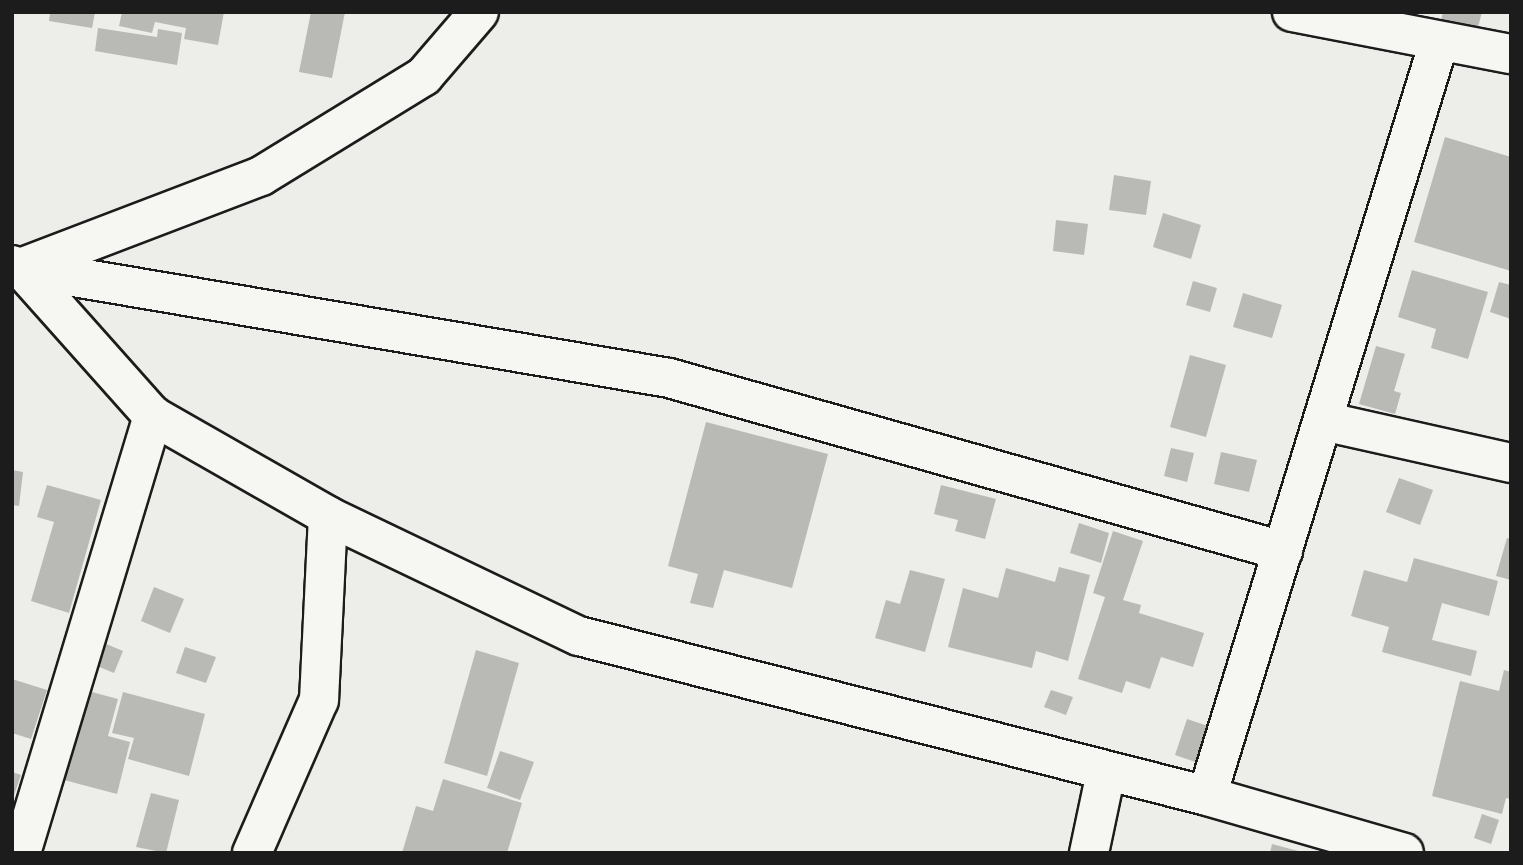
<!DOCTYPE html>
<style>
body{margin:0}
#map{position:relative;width:1523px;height:865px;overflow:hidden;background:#edede9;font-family:"Shantell Sans",sans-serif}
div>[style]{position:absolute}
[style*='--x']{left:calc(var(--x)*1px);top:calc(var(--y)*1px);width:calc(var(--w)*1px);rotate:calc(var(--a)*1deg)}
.building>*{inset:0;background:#b9b9b6}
.roads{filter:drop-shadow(2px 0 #1c1c1c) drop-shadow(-2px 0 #1c1c1c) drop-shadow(0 2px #1c1c1c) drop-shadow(0 -2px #1c1c1c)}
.street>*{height:38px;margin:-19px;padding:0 19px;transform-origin:19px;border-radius:19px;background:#f6f6f2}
span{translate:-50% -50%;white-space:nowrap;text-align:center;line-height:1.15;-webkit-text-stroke:5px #f6f6f2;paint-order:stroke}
.frame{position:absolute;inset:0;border:14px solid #1c1c1c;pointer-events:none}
</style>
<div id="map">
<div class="building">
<div style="clip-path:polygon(50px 12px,95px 12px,92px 28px,49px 21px)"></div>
<div style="clip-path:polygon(122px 12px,224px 12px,218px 45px,184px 39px,186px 28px,155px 22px,152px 33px,119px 26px)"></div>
<div style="clip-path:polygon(311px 12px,345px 12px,332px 78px,299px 72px)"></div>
<div style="clip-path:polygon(1443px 12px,1482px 12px,1477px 31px,1441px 21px)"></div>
<div style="clip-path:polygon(98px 28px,157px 37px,158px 29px,182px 33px,177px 65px,95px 51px)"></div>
<div style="clip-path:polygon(1445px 137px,1511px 157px,1511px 271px,1414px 242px)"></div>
<div style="clip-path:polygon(1114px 175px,1151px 181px,1146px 215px,1109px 210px)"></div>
<div style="clip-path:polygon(1163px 213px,1201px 225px,1191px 259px,1153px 247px)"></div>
<div style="clip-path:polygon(1056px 220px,1088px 224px,1084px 255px,1053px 251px)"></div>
<div style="clip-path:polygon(1412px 270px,1488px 292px,1468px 359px,1431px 348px,1436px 329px,1398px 317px)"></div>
<div style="clip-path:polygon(1193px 281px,1217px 288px,1210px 312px,1186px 305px)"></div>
<div style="clip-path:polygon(1499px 282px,1511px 285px,1511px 319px,1490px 312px)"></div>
<div style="clip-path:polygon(1243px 293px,1282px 305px,1272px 338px,1233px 327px)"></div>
<div style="clip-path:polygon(1376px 346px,1405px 354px,1394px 391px,1401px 393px,1395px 414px,1359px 404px)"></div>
<div style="clip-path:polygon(1190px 355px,1226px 365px,1206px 437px,1170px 427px)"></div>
<div style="clip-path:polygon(706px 422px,828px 454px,792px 588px,724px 570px,713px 608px,690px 603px,698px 574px,668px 566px)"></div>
<div style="clip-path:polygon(1171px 448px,1194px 453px,1187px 482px,1164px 476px)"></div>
<div style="clip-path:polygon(1221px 452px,1257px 460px,1249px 492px,1214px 484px)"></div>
<div style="clip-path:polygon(12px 470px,23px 472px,19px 506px,12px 505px)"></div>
<div style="clip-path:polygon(1399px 478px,1433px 490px,1420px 525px,1386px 512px)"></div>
<div style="clip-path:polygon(47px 485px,101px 500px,69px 613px,31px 601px,54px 522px,37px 517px)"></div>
<div style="clip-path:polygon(941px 485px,996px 499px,985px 539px,955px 531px,958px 520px,934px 514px)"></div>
<div style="clip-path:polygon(1079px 523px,1109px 533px,1101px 563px,1070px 553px)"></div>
<div style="clip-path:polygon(1113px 531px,1143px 541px,1123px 600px,1141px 605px,1139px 613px,1204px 633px,1193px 667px,1161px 657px,1150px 689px,1126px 681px,1122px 693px,1078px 679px,1105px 597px,1093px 593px)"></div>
<div style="clip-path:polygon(1507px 538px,1511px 539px,1511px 580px,1496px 576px)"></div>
<div style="clip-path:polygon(1414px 558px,1498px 581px,1489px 616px,1442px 603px,1432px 640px,1477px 651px,1471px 676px,1382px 652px,1389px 627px,1351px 616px,1364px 570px,1407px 582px)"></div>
<div style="clip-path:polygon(1059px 567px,1090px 575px,1068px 661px,1036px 651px,1032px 668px,948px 647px,963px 588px,998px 598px,1006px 568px,1055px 582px)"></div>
<div style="clip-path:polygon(910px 570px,945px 579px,925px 652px,875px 638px,886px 600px,900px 604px)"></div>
<div style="clip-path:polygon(154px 587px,184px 599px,170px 633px,141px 621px)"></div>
<div style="clip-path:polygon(99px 641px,123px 651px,114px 673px,90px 663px)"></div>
<div style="clip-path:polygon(185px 647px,216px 657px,206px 683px,176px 673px)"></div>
<div style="clip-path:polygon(476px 650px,519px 663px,487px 776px,444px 763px)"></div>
<div style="clip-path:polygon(1504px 670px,1511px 672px,1511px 799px,1506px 798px,1502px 814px,1432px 796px,1460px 681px,1499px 691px)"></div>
<div style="clip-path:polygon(12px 679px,47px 690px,31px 739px,12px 733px)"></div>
<div style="clip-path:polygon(1051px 690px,1073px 697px,1066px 715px,1044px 707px)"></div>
<div style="clip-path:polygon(88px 691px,118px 699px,108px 736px,130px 742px,117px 794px,64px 780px)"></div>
<div style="clip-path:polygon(123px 692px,205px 714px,189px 776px,128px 759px,134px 738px,112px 733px)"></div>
<div style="clip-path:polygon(1187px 719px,1223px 731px,1210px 767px,1175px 755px)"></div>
<div style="clip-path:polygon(500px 751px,534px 762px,520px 800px,487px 788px)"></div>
<div style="clip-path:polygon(12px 772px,21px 775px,13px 798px,12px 798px)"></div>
<div style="clip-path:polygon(443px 779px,522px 803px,507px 853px,402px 853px,416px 806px,433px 811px)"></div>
<div style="clip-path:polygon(151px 793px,179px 800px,166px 853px,136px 847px)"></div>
<div style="clip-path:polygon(1482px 814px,1499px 820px,1491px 844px,1474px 838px)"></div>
<div style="clip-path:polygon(1272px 844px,1302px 852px,1302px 853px,1270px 853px)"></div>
</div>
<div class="roads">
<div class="street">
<div style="--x:1292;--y:12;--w:223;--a:10.9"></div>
<div style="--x:12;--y:265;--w:9;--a:18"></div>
<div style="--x:21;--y:268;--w:198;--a:48.3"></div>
<div style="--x:153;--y:416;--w:202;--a:29.7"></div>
<div style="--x:328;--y:516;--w:278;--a:25.6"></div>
<div style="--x:579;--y:636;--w:648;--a:14.29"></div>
<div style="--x:1207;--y:796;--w:205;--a:16.1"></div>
<div style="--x:23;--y:267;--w:255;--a:-20.9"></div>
<div style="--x:261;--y:176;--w:191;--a:-31.5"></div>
<div style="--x:424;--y:76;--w:84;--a:-49.3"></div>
<div style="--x:21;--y:268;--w:657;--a:9.63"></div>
<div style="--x:669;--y:378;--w:638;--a:15.74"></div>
<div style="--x:1323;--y:421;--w:193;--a:12.6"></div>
<div style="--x:1207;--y:796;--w:789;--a:-72.9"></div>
<div style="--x:21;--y:853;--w:457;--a:-73.2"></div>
<div style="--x:252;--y:853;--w:167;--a:-66.4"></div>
<div style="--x:319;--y:700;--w:184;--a:-87.2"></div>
<div style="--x:1089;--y:853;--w:83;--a:-78.1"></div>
</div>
</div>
<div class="frame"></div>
</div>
